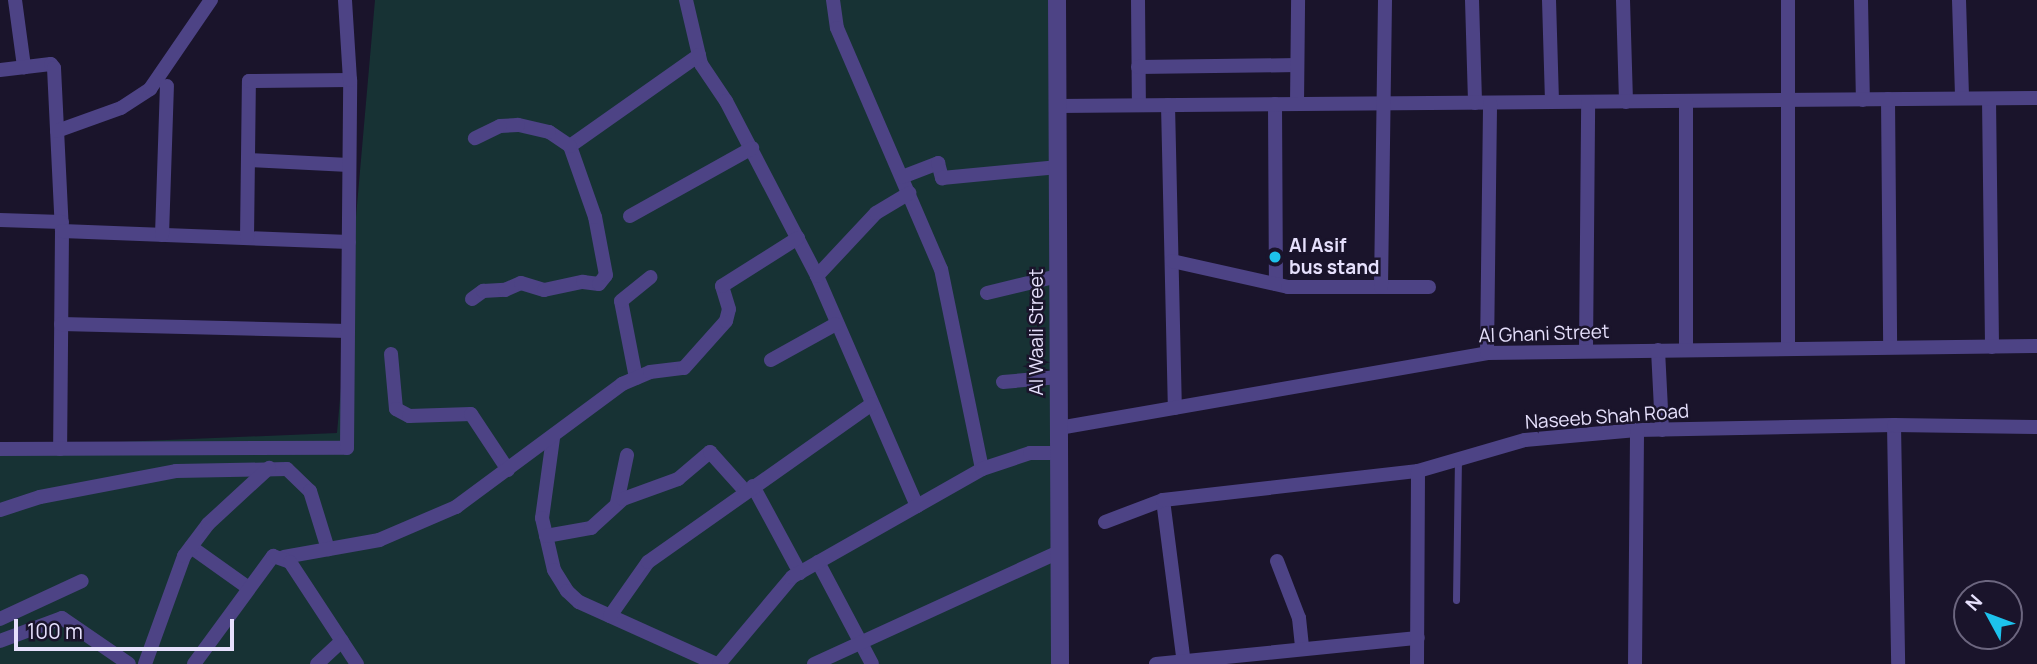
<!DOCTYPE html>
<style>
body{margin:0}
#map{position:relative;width:2037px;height:664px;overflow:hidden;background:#1a142b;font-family:Manrope,sans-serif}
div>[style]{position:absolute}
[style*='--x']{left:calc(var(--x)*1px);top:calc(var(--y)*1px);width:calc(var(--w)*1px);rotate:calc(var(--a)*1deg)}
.green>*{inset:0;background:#173234}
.service>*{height:7px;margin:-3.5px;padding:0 3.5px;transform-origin:3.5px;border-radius:3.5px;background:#4d4385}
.minor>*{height:14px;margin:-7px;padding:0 7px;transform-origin:7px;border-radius:7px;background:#4d4385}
.tertiary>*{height:18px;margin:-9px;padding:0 9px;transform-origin:9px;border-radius:9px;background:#4d4385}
.dots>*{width:19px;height:19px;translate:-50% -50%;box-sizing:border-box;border:4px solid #1a142b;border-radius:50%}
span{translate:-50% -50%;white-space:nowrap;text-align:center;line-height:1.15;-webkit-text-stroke:5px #1a142b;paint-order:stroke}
.poi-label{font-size:19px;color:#e6e0fc;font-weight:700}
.left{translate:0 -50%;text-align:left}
.street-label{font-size:19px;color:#e6e0fc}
.north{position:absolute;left:1953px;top:580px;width:70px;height:70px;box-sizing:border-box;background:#1a142b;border:2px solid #6c667f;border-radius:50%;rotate:311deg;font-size:19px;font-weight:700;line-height:28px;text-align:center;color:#e6e0fc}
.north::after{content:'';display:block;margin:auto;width:24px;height:32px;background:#1dc2ec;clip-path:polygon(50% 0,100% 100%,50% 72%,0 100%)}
.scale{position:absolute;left:14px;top:619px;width:220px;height:32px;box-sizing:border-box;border:4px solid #e6e0fc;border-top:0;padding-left:9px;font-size:21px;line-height:24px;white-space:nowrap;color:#e6e0fc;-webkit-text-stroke:5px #1a142b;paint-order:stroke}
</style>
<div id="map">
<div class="green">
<div style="clip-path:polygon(375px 0,1057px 0,1060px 664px,0 664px,0 447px,337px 433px)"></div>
</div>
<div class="service">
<div style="--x:1456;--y:600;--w:138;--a:-89.2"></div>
</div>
<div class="minor">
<div style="--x:15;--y:0;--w:68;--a:82.3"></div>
<div style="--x:686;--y:0;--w:66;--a:76.8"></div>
<div style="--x:701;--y:64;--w:45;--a:56"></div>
<div style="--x:726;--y:101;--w:197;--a:62.5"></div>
<div style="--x:817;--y:276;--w:251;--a:66.5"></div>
<div style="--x:833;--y:0;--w:28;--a:82"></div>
<div style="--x:837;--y:28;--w:262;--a:66.7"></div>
<div style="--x:941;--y:269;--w:204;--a:78.4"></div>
<div style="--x:1138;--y:0;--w:105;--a:89.5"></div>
<div style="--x:1472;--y:0;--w:103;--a:88.3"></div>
<div style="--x:1549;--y:0;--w:102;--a:88.3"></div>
<div style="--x:1623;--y:0;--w:102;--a:88.3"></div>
<div style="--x:1861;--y:0;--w:100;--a:88.9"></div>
<div style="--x:1959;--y:0;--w:98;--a:88.2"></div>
<div style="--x:1138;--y:67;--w:159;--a:-0.7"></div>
<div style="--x:0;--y:70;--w:51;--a:-6.7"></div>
<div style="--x:51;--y:64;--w:5;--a:53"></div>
<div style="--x:54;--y:68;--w:163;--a:87.2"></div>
<div style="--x:62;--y:231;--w:218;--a:90.5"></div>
<div style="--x:1888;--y:99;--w:248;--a:89.5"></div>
<div style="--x:1989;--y:99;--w:248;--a:89.3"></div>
<div style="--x:1275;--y:104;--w:180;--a:89.7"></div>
<div style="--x:1297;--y:104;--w:104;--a:-89.4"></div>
<div style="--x:1168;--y:105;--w:303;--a:88.7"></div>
<div style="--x:1057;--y:106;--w:980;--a:-0.47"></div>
<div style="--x:57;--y:131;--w:68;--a:-19.8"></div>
<div style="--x:121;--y:108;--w:35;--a:-33"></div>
<div style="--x:150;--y:89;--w:108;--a:-55.6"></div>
<div style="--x:570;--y:146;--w:158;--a:-35.2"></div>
<div style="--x:248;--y:160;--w:101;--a:2.8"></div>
<div style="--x:902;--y:177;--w:39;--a:-21"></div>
<div style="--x:938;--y:163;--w:16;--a:75"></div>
<div style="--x:942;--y:178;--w:117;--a:-5.4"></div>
<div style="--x:630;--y:216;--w:140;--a:-29.1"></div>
<div style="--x:0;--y:220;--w:62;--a:1.8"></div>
<div style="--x:62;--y:231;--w:287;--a:2.2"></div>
<div style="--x:162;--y:235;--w:149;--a:-88.1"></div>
<div style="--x:247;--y:238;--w:157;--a:-89.3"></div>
<div style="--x:249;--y:81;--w:101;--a:-0.6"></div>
<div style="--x:1172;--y:261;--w:119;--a:12.6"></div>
<div style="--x:1288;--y:287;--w:141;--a:0"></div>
<div style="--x:817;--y:276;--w:86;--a:-46.9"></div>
<div style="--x:876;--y:213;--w:39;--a:-31"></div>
<div style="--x:1381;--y:287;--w:287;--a:-89.2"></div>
<div style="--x:987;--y:293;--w:73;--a:-13.5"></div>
<div style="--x:472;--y:299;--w:14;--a:-36"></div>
<div style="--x:483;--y:291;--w:22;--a:-3"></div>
<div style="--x:505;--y:290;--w:17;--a:-24"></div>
<div style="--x:521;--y:283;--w:24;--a:17"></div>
<div style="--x:544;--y:290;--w:40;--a:-12"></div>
<div style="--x:583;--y:282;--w:16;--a:7"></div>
<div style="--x:599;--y:284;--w:11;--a:-52"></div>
<div style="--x:606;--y:275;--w:59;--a:-100.7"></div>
<div style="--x:595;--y:217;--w:75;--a:-109.4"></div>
<div style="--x:570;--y:146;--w:25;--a:-146"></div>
<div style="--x:549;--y:132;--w:32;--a:-167"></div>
<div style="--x:518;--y:125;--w:18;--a:177"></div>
<div style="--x:500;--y:126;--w:28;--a:154"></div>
<div style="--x:61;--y:324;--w:287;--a:1.4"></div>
<div style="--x:1788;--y:349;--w:349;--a:-90"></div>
<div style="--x:1658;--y:350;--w:80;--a:87.1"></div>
<div style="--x:1686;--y:350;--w:249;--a:-90"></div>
<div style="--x:1586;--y:351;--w:249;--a:-89.5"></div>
<div style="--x:1487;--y:353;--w:250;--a:-89.3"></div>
<div style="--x:391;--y:354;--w:55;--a:84.8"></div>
<div style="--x:396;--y:409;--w:15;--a:28"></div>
<div style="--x:409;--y:416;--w:62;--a:-1.8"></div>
<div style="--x:471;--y:414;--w:67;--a:56.5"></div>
<div style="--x:771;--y:360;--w:74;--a:-29"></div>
<div style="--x:636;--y:378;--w:78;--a:-101"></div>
<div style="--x:621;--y:301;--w:38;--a:-39"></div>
<div style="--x:1003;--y:382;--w:56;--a:-5.1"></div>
<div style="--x:1894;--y:425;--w:239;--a:89"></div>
<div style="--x:1059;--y:428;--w:435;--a:-9.9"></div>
<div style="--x:1487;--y:353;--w:550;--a:-0.73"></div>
<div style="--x:553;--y:438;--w:81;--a:97.8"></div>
<div style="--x:542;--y:518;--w:53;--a:77"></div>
<div style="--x:554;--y:570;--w:25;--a:58"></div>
<div style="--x:567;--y:591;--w:16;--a:43"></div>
<div style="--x:579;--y:602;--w:150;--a:24.3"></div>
<div style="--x:0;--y:449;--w:347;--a:-0.2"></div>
<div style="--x:347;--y:448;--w:368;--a:-89.5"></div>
<div style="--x:350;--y:80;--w:80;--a:-93.6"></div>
<div style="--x:753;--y:486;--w:99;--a:61.6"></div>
<div style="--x:1163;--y:500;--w:165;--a:82.7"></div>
<div style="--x:617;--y:503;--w:49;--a:-78.2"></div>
<div style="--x:0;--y:510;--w:42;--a:-18"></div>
<div style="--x:40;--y:497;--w:138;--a:-10.8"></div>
<div style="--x:176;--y:471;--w:111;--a:-1"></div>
<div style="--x:287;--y:469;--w:32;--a:44"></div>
<div style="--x:310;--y:491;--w:61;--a:72.8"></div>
<div style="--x:1105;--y:522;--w:62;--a:-20.8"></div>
<div style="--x:1163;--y:500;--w:257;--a:-6.5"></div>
<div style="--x:1418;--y:471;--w:111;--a:-16.2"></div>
<div style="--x:1525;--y:440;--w:112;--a:-5.1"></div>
<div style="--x:1637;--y:430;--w:257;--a:-1.1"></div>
<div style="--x:1894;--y:425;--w:143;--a:0.8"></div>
<div style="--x:546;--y:536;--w:46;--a:-10.1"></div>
<div style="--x:591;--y:528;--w:43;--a:-42.2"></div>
<div style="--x:623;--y:499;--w:59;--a:-20"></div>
<div style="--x:678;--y:479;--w:42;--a:-40.2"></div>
<div style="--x:710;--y:452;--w:54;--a:48"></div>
<div style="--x:191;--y:547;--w:69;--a:35.5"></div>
<div style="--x:284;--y:557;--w:97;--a:-10.1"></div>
<div style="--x:379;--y:540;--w:84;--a:-23.2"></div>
<div style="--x:456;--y:507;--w:207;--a:-36.5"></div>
<div style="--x:622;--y:384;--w:30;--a:-23"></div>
<div style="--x:650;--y:372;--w:34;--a:-7"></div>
<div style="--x:684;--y:368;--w:63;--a:-48.2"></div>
<div style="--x:726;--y:321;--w:12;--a:-76"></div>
<div style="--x:729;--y:309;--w:24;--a:-107"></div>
<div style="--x:722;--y:286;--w:90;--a:-32.3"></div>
<div style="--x:1277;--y:561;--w:61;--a:68.9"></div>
<div style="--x:1299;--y:618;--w:31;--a:84"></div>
<div style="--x:818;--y:562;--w:115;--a:62.1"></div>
<div style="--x:610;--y:616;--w:66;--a:-54.9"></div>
<div style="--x:648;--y:562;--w:274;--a:-35.2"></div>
<div style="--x:0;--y:619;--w:90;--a:-24.9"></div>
<div style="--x:0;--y:641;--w:66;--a:-20.4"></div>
<div style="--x:62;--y:618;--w:81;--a:34.5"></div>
<div style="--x:145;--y:664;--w:115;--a:-70.1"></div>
<div style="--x:184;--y:556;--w:40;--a:-53"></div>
<div style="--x:208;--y:524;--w:83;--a:-42.6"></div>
<div style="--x:194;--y:664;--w:134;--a:-53.8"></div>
<div style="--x:273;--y:556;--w:18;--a:19"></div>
<div style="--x:290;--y:562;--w:122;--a:56.7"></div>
<div style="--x:317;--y:664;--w:34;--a:-43"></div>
<div style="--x:719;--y:664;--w:114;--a:-50"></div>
<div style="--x:792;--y:577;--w:219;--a:-29.6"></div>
<div style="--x:982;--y:469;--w:51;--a:-18.4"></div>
<div style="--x:1030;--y:453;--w:29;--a:0"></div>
<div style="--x:814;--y:664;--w:269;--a:-24.6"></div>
<div style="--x:1156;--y:664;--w:263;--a:-5.7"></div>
<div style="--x:1417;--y:664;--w:193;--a:-89.7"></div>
<div style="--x:1635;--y:664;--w:234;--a:-89.5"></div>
</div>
<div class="tertiary">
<div style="--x:1057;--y:0;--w:664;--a:89.74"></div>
</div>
<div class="dots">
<div style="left:1275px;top:257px;background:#1dc2ec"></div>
</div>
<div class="poi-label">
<span class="left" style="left:1289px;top:257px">Al Asif<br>bus stand</span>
</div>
<div class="street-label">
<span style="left:1037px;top:332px;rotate:-90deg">Al Waali Street</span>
<span style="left:1544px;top:334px;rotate:-2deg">Al Ghani Street</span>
<span style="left:1607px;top:417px;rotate:-4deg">Naseeb Shah Road</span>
</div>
<div class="north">N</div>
<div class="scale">100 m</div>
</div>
